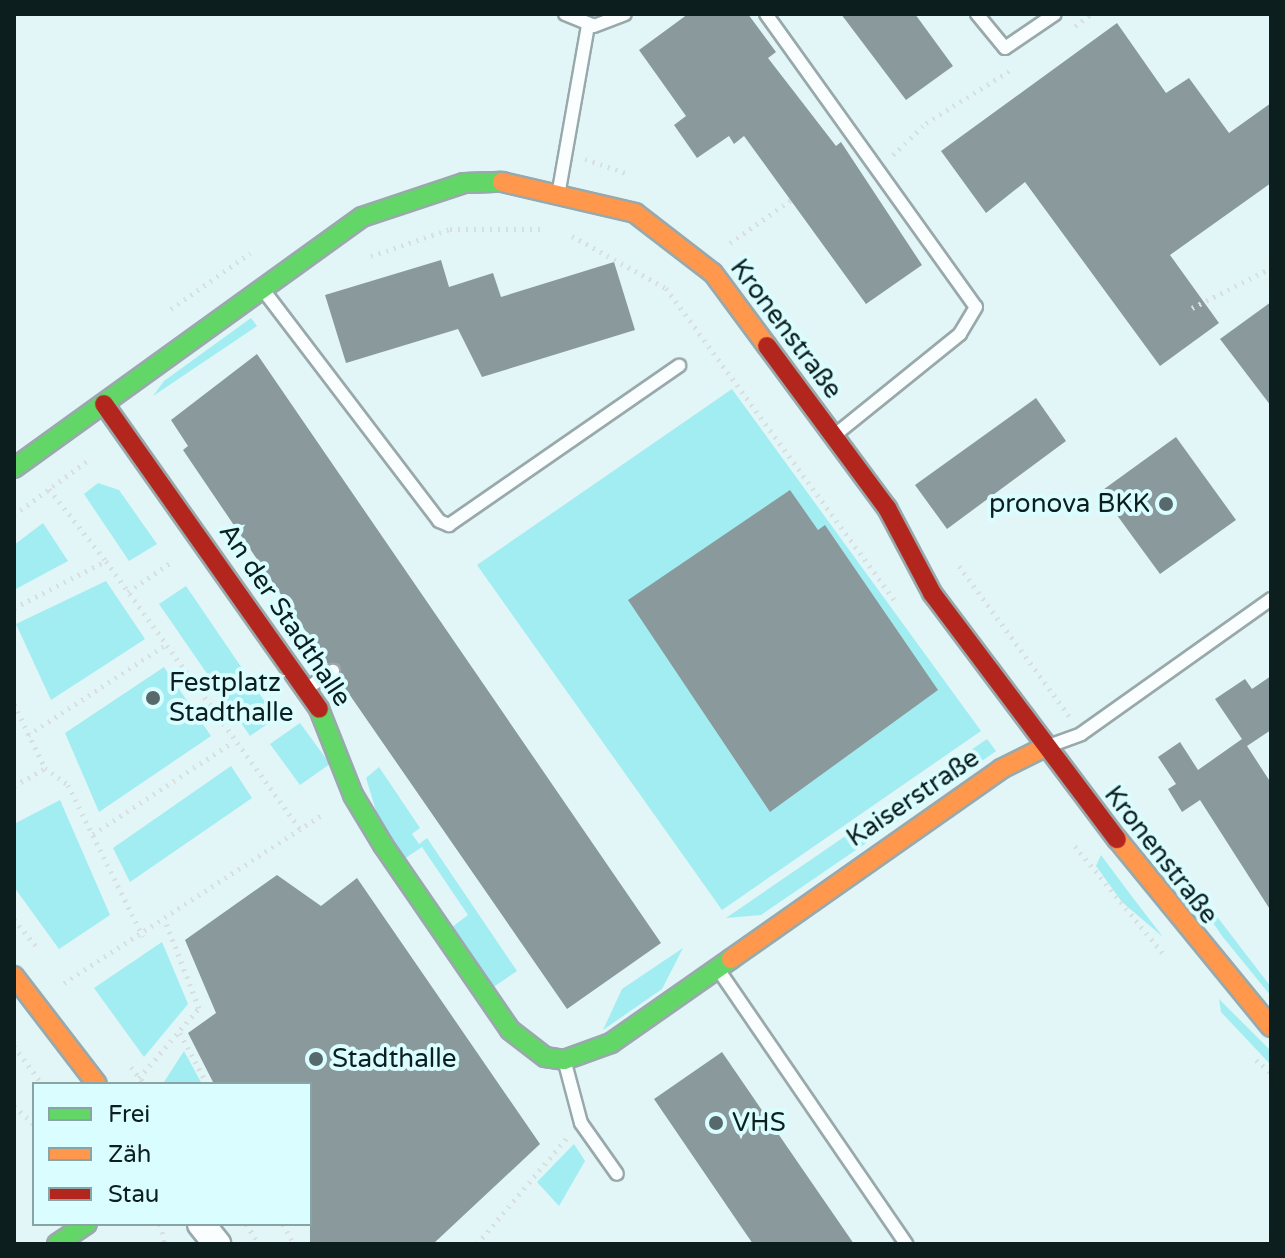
<!DOCTYPE html>
<meta charset="utf-8">
<style>
body{margin:0}
#map{position:relative;width:1285px;height:1258px;overflow:hidden;background:#e2f5f7;font-family:"Varela Round",sans-serif}
div>[style]{position:absolute}
[style*='--x']{left:calc(var(--x)*1px);top:calc(var(--y)*1px);width:calc(var(--w)*1px);rotate:calc(var(--a)*1deg)}
.green>*{inset:0;background:#a2edf2}
.building>*{inset:0;background:#8a9a9c}
.path>*{height:5px;margin-top:-2.5px;transform-origin:0;background:repeating-linear-gradient(90deg,#d9dfdf 0 2px,transparent 0 8px)}
.roads{filter:drop-shadow(2px 0 #99a9ab) drop-shadow(-2px 0 #99a9ab) drop-shadow(0 2px #99a9ab) drop-shadow(0 -2px #99a9ab)}
.lane>*{height:12px;margin:-6px;padding:0 6px;transform-origin:6px;border-radius:6px;background:#fbfefe}
.street>*{height:26px;margin:-13px;padding:0 13px;transform-origin:13px;border-radius:13px;background:#fbfefe}
.fast>*{height:18px;margin:-9px;padding:0 9px;transform-origin:9px;border-radius:9px;background:#63d668}
.slow>*{height:18px;margin:-9px;padding:0 9px;transform-origin:9px;border-radius:9px;background:#ff974d}
.jam>*{height:18px;margin:-9px;padding:0 9px;transform-origin:9px;border-radius:9px;background:#b3261e}
.dots>*{width:22px;height:22px;translate:-50% -50%;box-sizing:border-box;border:4px solid #dafdff;border-radius:50%}
span{translate:-50% -50%;white-space:nowrap;text-align:center;line-height:1.15;-webkit-text-stroke:8px #dafdff;paint-order:stroke}
.street-label{font-size:26px;color:#0d1e1f}
.poi-label{font-size:26px;color:#0d1e1f}
.right{translate:-100% -50%;text-align:right}
.left{translate:0 -50%;text-align:left}
.frame{position:absolute;inset:0;border:16px solid #0d1e1f;pointer-events:none}
.legend{position:absolute;left:32px;top:1082px;width:280px;height:144px;box-sizing:border-box;background:#dafdff;border:2px solid #88a4a5;margin:0;padding:10px 14px;list-style:none;font-size:24px;color:#0d1e1f}
.legend li{display:flex;align-items:center;gap:16px;height:40px}
.legend b{width:40px;border:2px solid #88a4a5}
</style>
<div id="map">
<div class="green">
<div style="clip-path:polygon(251px 318px,257px 326px,153px 396px,164px 381px)"></div>
<div style="clip-path:polygon(732px 389px,981px 731px,722px 910px,477px 565px)"></div>
<div style="clip-path:polygon(98px 483px,119px 490px,157px 544px,129px 561px,84px 494px)"></div>
<div style="clip-path:polygon(43px 523px,68px 561px,14px 590px,14px 545px)"></div>
<div style="clip-path:polygon(106px 581px,145px 639px,51px 700px,16px 624px)"></div>
<div style="clip-path:polygon(186px 586px,276px 718px,250px 736px,159px 604px)"></div>
<div style="clip-path:polygon(164px 667px,211px 736px,99px 812px,65px 733px)"></div>
<div style="clip-path:polygon(300px 723px,330px 764px,300px 785px,270px 744px)"></div>
<div style="clip-path:polygon(987px 739px,996px 751px,888px 828px,761px 915px,726px 918px)"></div>
<div style="clip-path:polygon(231px 766px,252px 798px,130px 882px,113px 848px)"></div>
<div style="clip-path:polygon(379px 767px,420px 828px,412px 834px,419px 844px,427px 838px,517px 971px,492px 988px,451px 928px,468px 915px,422px 847px,404px 859px,377px 814px,366px 778px)"></div>
<div style="clip-path:polygon(60px 800px,110px 915px,59px 949px,14px 887px,14px 824px)"></div>
<div style="clip-path:polygon(1146px 824px,1271px 987px,1271px 996px,1222px 936px)"></div>
<div style="clip-path:polygon(1101px 855px,1130px 894px,1163px 937px,1122px 902px,1096px 866px)"></div>
<div style="clip-path:polygon(162px 942px,188px 1004px,144px 1057px,94px 988px)"></div>
<div style="clip-path:polygon(683px 948px,662px 989px,603px 1030px,622px 989px)"></div>
<div style="clip-path:polygon(1219px 999px,1271px 1051px,1271px 1065px,1221px 1012px)"></div>
<div style="clip-path:polygon(184px 1051px,202px 1084px,165px 1084px,164px 1082px)"></div>
<div style="clip-path:polygon(574px 1144px,585px 1161px,559px 1206px,537px 1182px)"></div>
</div>
<div class="building">
<div style="clip-path:polygon(688px 14px,748px 14px,776px 52px,768px 58px,836px 146px,841px 142px,922px 265px,866px 304px,744px 136px,734px 144px,729px 136px,697px 158px,674px 125px,686px 116px,639px 50px)"></div>
<div style="clip-path:polygon(841px 14px,915px 14px,953px 66px,906px 100px)"></div>
<div style="clip-path:polygon(1117px 23px,1166px 93px,1189px 78px,1229px 133px,1271px 103px,1271px 183px,1170px 255px,1219px 323px,1160px 366px,1025px 182px,986px 213px,941px 151px)"></div>
<div style="clip-path:polygon(441px 260px,449px 287px,493px 273px,501px 297px,614px 262px,635px 330px,482px 377px,458px 329px,346px 363px,325px 295px)"></div>
<div style="clip-path:polygon(1271px 302px,1271px 406px,1220px 339px)"></div>
<div style="clip-path:polygon(257px 354px,661px 943px,567px 1009px,338px 678px,340px 665px,328px 664px,183px 450px,188px 446px,171px 420px)"></div>
<div style="clip-path:polygon(1036px 398px,1066px 441px,947px 529px,915px 485px)"></div>
<div style="clip-path:polygon(1176px 437px,1236px 520px,1160px 574px,1100px 492px)"></div>
<div style="clip-path:polygon(790px 490px,818px 530px,825px 525px,938px 690px,770px 812px,628px 600px)"></div>
<div style="clip-path:polygon(1271px 676px,1271px 730px,1247px 746px,1271px 783px,1271px 911px,1200px 800px,1182px 812px,1168px 789px,1176px 784px,1158px 757px,1180px 742px,1198px 770px,1242px 739px,1215px 699px,1245px 679px,1252px 689px)"></div>
<div style="clip-path:polygon(277px 875px,321px 906px,357px 878px,540px 1144px,433px 1244px,310px 1244px,310px 1084px,214px 1084px,188px 1033px,216px 1013px,185px 940px)"></div>
<div style="clip-path:polygon(722px 1052px,801px 1167px,854px 1244px,753px 1244px,742px 1228px,654px 1099px)"></div>
</div>
<div class="path">
<div style="--x:1075;--y:26;--w:20;--a:-37"></div>
<div style="--x:893;--y:155;--w:46;--a:-44.1"></div>
<div style="--x:926;--y:123;--w:100;--a:-31.9"></div>
<div style="--x:585;--y:159;--w:46;--a:18.8"></div>
<div style="--x:572;--y:236;--w:107;--a:29"></div>
<div style="--x:666;--y:288;--w:386;--a:53.8"></div>
<div style="--x:730;--y:243;--w:75;--a:-35.2"></div>
<div style="--x:371;--y:256;--w:83;--a:-18.9"></div>
<div style="--x:450;--y:229;--w:93;--a:0"></div>
<div style="--x:1192;--y:308;--w:89;--a:-26.9"></div>
<div style="--x:171;--y:309;--w:97;--a:-35.3"></div>
<div style="--x:49;--y:489;--w:92;--a:51.6"></div>
<div style="--x:14;--y:515;--w:91;--a:-36.5"></div>
<div style="--x:959;--y:566;--w:186;--a:53.7"></div>
<div style="--x:128;--y:592;--w:55;--a:-34.6"></div>
<div style="--x:14;--y:608;--w:103;--a:-27.1"></div>
<div style="--x:106;--y:561;--w:332;--a:54.1"></div>
<div style="--x:14;--y:704;--w:71;--a:64.2"></div>
<div style="--x:45;--y:768;--w:29;--a:36"></div>
<div style="--x:68;--y:785;--w:169;--a:63.7"></div>
<div style="--x:28;--y:735;--w:163;--a:-33.2"></div>
<div style="--x:14;--y:786;--w:36;--a:-30"></div>
<div style="--x:93;--y:834;--w:168;--a:-33.3"></div>
<div style="--x:1075;--y:846;--w:142;--a:50.7"></div>
<div style="--x:14;--y:919;--w:35;--a:51"></div>
<div style="--x:64;--y:983;--w:311;--a:-33.1"></div>
<div style="--x:180;--y:1033;--w:58;--a:62.1"></div>
<div style="--x:14;--y:1046;--w:47;--a:53.6"></div>
<div style="--x:1256;--y:1060;--w:20;--a:41"></div>
<div style="--x:131;--y:1067;--w:22;--a:51"></div>
<div style="--x:139;--y:1078;--w:92;--a:-49.4"></div>
<div style="--x:199;--y:1008;--w:91;--a:-111.2"></div>
<div style="--x:14;--y:1106;--w:27;--a:42"></div>
<div style="--x:160;--y:1224;--w:21;--a:76"></div>
<div style="--x:246;--y:1224;--w:24;--a:57"></div>
<div style="--x:283;--y:1224;--w:23;--a:61"></div>
<div style="--x:477;--y:1244;--w:139;--a:-49.7"></div>
</div>
<div class="roads">
<div class="lane">
<div style="--x:565;--y:14;--w:31;--a:22"></div>
<div style="--x:594;--y:26;--w:33;--a:-21"></div>
<div style="--x:766;--y:14;--w:360;--a:54.4"></div>
<div style="--x:976;--y:307;--w:31;--a:121"></div>
<div style="--x:960;--y:334;--w:159;--a:141.1"></div>
<div style="--x:977;--y:14;--w:44;--a:50.5"></div>
<div style="--x:1005;--y:48;--w:60;--a:-34.2"></div>
<div style="--x:559;--y:190;--w:168;--a:-80"></div>
<div style="--x:264;--y:291;--w:289;--a:52.7"></div>
<div style="--x:439;--y:521;--w:11;--a:22"></div>
<div style="--x:449;--y:525;--w:280;--a:-34.7"></div>
<div style="--x:309;--y:687;--w:29;--a:-34"></div>
<div style="--x:1046;--y:747;--w:37;--a:-20"></div>
<div style="--x:1081;--y:734;--w:233;--a:-35.4"></div>
<div style="--x:720;--y:972;--w:330;--a:55.6"></div>
<div style="--x:565;--y:1063;--w:62;--a:75.1"></div>
<div style="--x:581;--y:1123;--w:62;--a:54.8"></div>
</div>
<div class="street">
<div style="--x:201;--y:1224;--w:26;--a:51"></div>
</div>
<div class="fast">
<div style="--x:14;--y:468;--w:429;--a:-35.8"></div>
<div style="--x:362;--y:217;--w:108;--a:-18.4"></div>
<div style="--x:464;--y:183;--w:38;--a:-2"></div>
<div style="--x:319;--y:709;--w:92;--a:68.4"></div>
<div style="--x:353;--y:795;--w:58;--a:59"></div>
<div style="--x:383;--y:845;--w:224;--a:55.5"></div>
<div style="--x:510;--y:1030;--w:44;--a:37.6"></div>
<div style="--x:545;--y:1057;--w:19;--a:9"></div>
<div style="--x:564;--y:1060;--w:50;--a:-19.9"></div>
<div style="--x:611;--y:1043;--w:146;--a:-35"></div>
<div style="--x:57;--y:1244;--w:36;--a:-34"></div>
</div>
<div class="slow">
<div style="--x:502;--y:182;--w:137;--a:13.1"></div>
<div style="--x:635;--y:213;--w:98;--a:37.6"></div>
<div style="--x:713;--y:273;--w:91;--a:53.5"></div>
<div style="--x:1117;--y:839;--w:243;--a:50.7"></div>
<div style="--x:731;--y:959;--w:330;--a:-35.1"></div>
<div style="--x:1001;--y:769;--w:47;--a:-26.6"></div>
<div style="--x:14;--y:976;--w:136;--a:52.5"></div>
</div>
<div class="jam">
<div style="--x:767;--y:346;--w:202;--a:53.5"></div>
<div style="--x:887;--y:508;--w:96;--a:62.1"></div>
<div style="--x:932;--y:593;--w:308;--a:53.1"></div>
<div style="--x:104;--y:404;--w:373;--a:54.8"></div>
</div>
</div>
<div class="dots">
<div style="left:1166px;top:504px;background:#58696b"></div>
<div style="left:153px;top:698px;background:#58696b"></div>
<div style="left:316px;top:1059px;background:#58696b"></div>
<div style="left:716px;top:1123px;background:#58696b"></div>
</div>
<div class="street-label">
<span style="left:786px;top:329px;rotate:53deg">Kronenstraße</span>
<span style="left:285px;top:615px;rotate:56deg">An der Stadthalle</span>
<span style="left:913px;top:798px;rotate:-34deg">Kaiserstraße</span>
<span style="left:1161px;top:855px;rotate:52deg">Kronenstraße</span>
</div>
<div class="poi-label">
<span class="right" style="left:1150px;top:504px">pronova BKK</span>
<span class="left" style="left:169px;top:698px">Festplatz<br>Stadthalle</span>
<span class="left" style="left:332px;top:1059px">Stadthalle</span>
<span class="left" style="left:732px;top:1123px">VHS</span>
</div>
<div class="frame"></div>
<ul class="legend">
<li><b style="height:10px;background:#63d668"></b>Frei</li>
<li><b style="height:10px;background:#ff974d"></b>Zäh</li>
<li><b style="height:10px;background:#b3261e"></b>Stau</li>
</ul>
</div>
